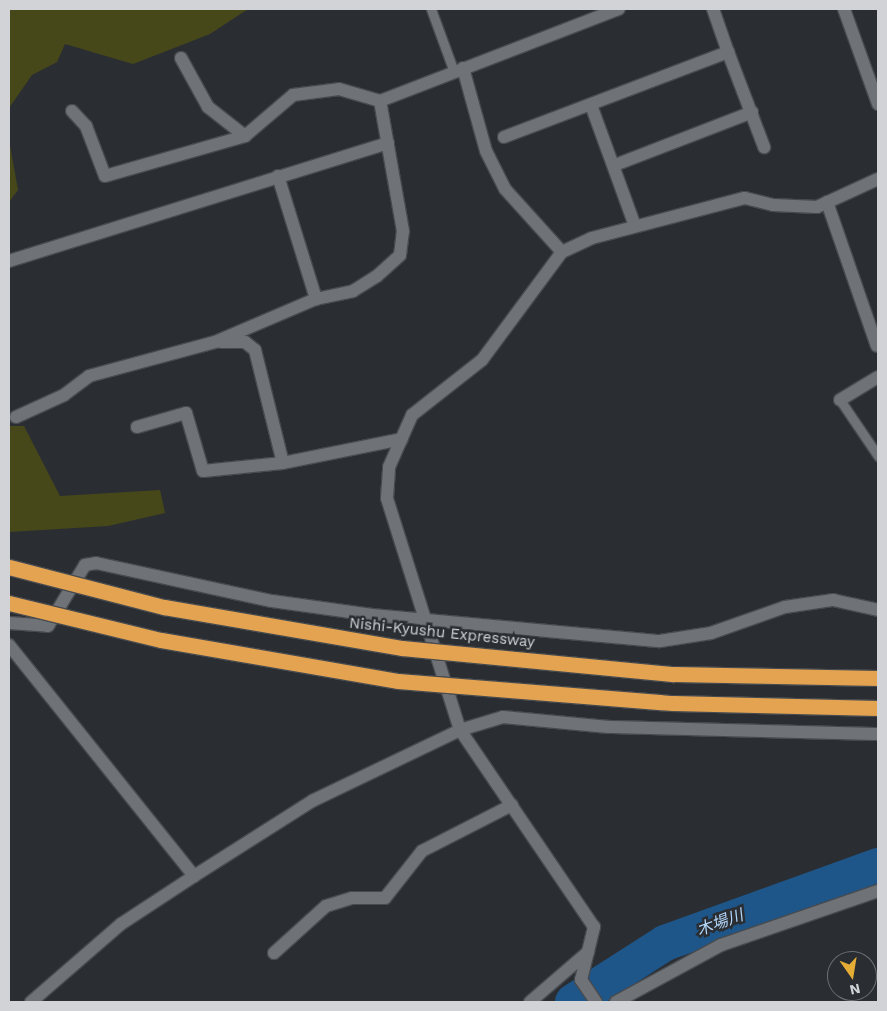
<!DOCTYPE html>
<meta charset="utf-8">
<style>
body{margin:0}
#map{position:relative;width:887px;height:1011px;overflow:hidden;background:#2a2e32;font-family:"Work Sans","Noto Sans JP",sans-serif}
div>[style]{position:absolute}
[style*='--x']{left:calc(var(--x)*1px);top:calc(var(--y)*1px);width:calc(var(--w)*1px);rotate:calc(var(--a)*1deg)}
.green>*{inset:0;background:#474819}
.river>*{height:36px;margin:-18px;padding:0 18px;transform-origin:18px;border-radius:18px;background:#1e5689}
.roads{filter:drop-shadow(1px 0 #474b4f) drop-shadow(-1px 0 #474b4f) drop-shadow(0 1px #474b4f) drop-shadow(0 -1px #474b4f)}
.service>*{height:9px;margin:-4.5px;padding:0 4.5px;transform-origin:4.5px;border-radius:4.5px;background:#6f7378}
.minor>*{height:12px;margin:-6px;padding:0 6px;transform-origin:6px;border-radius:6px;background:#6f7378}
.bridges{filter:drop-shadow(1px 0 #474b4f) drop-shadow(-1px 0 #474b4f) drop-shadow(0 1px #474b4f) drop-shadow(0 -1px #474b4f)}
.motorway-bridge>*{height:15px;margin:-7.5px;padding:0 7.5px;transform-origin:7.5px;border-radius:7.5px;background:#e4a351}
span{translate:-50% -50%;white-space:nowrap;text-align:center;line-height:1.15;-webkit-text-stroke:5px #2a2e32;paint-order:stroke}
.street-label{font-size:15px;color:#d1d3d6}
.water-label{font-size:16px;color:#b4d7fc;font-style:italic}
.frame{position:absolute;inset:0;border:10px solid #d1d3d6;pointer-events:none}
.north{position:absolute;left:827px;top:951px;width:50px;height:50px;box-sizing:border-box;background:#2a2e32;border:1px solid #6d7074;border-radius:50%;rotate:167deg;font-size:14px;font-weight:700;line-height:20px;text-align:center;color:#d1d3d6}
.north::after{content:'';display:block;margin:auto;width:18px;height:22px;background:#e5ad35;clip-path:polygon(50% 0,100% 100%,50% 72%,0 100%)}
</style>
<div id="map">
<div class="green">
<div style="clip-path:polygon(9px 9px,248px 9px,210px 34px,133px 64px,65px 44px,57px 62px,32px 75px,9px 108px)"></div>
<div style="clip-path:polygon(9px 140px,18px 190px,9px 202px)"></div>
<div style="clip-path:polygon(9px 426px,24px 426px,60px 496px,160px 490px,165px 513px,108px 526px,9px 532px)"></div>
</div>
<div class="river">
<div style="--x:573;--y:1002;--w:109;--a:-32.7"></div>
<div style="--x:665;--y:943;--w:226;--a:-19.9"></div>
</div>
<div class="roads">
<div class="service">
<div style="--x:431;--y:9;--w:67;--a:69.9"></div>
<div style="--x:840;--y:400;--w:68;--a:55.8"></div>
</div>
<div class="minor">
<div style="--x:713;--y:9;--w:46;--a:70.8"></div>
<div style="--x:844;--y:9;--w:101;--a:70.3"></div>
<div style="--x:181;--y:58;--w:56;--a:61.1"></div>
<div style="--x:208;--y:107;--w:47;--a:38.1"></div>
<div style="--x:463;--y:68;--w:86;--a:74.5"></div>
<div style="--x:486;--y:151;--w:42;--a:63.4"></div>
<div style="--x:505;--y:189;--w:85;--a:47.9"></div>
<div style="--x:591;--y:105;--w:129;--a:70"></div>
<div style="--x:72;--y:111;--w:21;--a:47"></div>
<div style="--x:86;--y:126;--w:53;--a:69.2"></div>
<div style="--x:105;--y:176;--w:146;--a:-15.9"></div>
<div style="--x:245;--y:136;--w:63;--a:-40.5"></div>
<div style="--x:293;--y:95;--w:46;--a:-7.4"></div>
<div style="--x:339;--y:89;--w:43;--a:16.3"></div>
<div style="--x:380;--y:101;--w:256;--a:-21.1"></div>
<div style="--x:504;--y:137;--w:240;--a:-20.8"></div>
<div style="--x:728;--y:52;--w:102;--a:69.2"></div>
<div style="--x:615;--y:165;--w:147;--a:-21.1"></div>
<div style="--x:278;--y:176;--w:129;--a:72.8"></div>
<div style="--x:827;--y:202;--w:152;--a:70.9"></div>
<div style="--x:9;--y:261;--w:397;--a:-17.3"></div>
<div style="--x:221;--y:342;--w:24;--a:0"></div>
<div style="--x:245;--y:342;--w:13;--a:39"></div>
<div style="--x:255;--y:350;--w:116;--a:76.1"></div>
<div style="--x:283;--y:463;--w:121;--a:-11.4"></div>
<div style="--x:840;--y:400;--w:44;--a:-31.2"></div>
<div style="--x:16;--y:417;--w:53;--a:-24.6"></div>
<div style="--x:64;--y:395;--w:31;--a:-37"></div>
<div style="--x:89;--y:376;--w:131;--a:-15.1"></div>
<div style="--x:215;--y:342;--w:110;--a:-23.1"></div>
<div style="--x:316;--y:299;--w:38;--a:-12"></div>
<div style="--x:353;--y:291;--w:28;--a:-32"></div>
<div style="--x:377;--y:276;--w:31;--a:-42"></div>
<div style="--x:400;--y:255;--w:24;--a:-83"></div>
<div style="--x:403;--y:231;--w:132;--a:-100"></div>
<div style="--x:137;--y:427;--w:51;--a:-15.9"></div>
<div style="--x:186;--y:413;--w:60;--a:73.7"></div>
<div style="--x:203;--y:471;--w:80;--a:-5.7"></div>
<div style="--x:9;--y:623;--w:39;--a:4"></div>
<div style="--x:48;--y:626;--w:71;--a:-58.8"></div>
<div style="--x:85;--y:565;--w:11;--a:-10"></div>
<div style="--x:96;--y:563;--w:180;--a:12.2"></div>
<div style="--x:272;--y:601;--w:101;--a:8"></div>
<div style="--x:372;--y:615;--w:289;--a:5.2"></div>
<div style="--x:660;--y:641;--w:52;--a:-8.9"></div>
<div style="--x:711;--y:633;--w:78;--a:-19.4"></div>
<div style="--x:785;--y:607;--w:49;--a:-8.3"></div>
<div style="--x:833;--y:600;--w:46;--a:12.5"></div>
<div style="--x:9;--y:645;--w:296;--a:51.3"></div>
<div style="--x:274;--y:953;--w:70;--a:-42.1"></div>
<div style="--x:326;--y:906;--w:27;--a:-17"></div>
<div style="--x:352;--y:898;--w:33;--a:0"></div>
<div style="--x:385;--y:898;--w:60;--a:-51.8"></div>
<div style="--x:422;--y:851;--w:101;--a:-27.1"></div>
<div style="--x:31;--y:1002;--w:119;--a:-40.9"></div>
<div style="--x:121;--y:924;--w:87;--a:-33.3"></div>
<div style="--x:194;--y:876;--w:140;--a:-32.4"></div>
<div style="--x:312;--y:801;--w:164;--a:-25.6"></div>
<div style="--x:460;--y:730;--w:45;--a:-16.8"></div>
<div style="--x:503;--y:717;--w:106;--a:5.4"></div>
<div style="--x:609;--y:727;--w:269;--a:1.5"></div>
<div style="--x:530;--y:1002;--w:77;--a:-40.8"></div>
<div style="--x:596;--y:1002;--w:27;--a:-124"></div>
<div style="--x:581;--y:980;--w:55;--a:-76.2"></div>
<div style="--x:594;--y:927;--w:238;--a:-124.2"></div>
<div style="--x:460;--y:730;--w:243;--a:-107.5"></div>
<div style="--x:387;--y:498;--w:31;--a:-86"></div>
<div style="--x:389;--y:467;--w:57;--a:-66.1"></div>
<div style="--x:412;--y:415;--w:89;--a:-38.2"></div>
<div style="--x:482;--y:360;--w:134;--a:-53.5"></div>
<div style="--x:562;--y:252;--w:33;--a:-25"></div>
<div style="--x:592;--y:238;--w:158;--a:-14.7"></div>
<div style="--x:745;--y:198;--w:29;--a:14"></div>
<div style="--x:773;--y:205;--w:44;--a:2.6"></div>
<div style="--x:817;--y:207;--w:67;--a:-24.7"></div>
<div style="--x:616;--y:1002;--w:119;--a:-28.5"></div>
<div style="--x:721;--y:945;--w:166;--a:-19"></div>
</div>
</div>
<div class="bridges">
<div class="motorway-bridge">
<div style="--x:9;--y:567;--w:160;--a:14.5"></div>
<div style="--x:164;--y:607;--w:242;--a:9.8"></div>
<div style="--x:402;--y:648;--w:273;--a:5.5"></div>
<div style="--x:674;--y:674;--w:204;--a:1.1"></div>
<div style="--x:9;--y:603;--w:156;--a:13.7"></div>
<div style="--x:161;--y:640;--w:241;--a:9.8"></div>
<div style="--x:398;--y:681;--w:276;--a:4.6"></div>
<div style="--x:673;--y:703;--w:205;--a:1.4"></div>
</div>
</div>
<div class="street-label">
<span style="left:442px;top:633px;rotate:6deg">Nishi-Kyushu Expressway</span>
</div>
<div class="water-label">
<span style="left:720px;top:923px;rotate:-20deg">木場川</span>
</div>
<div class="frame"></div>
<div class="north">N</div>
</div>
